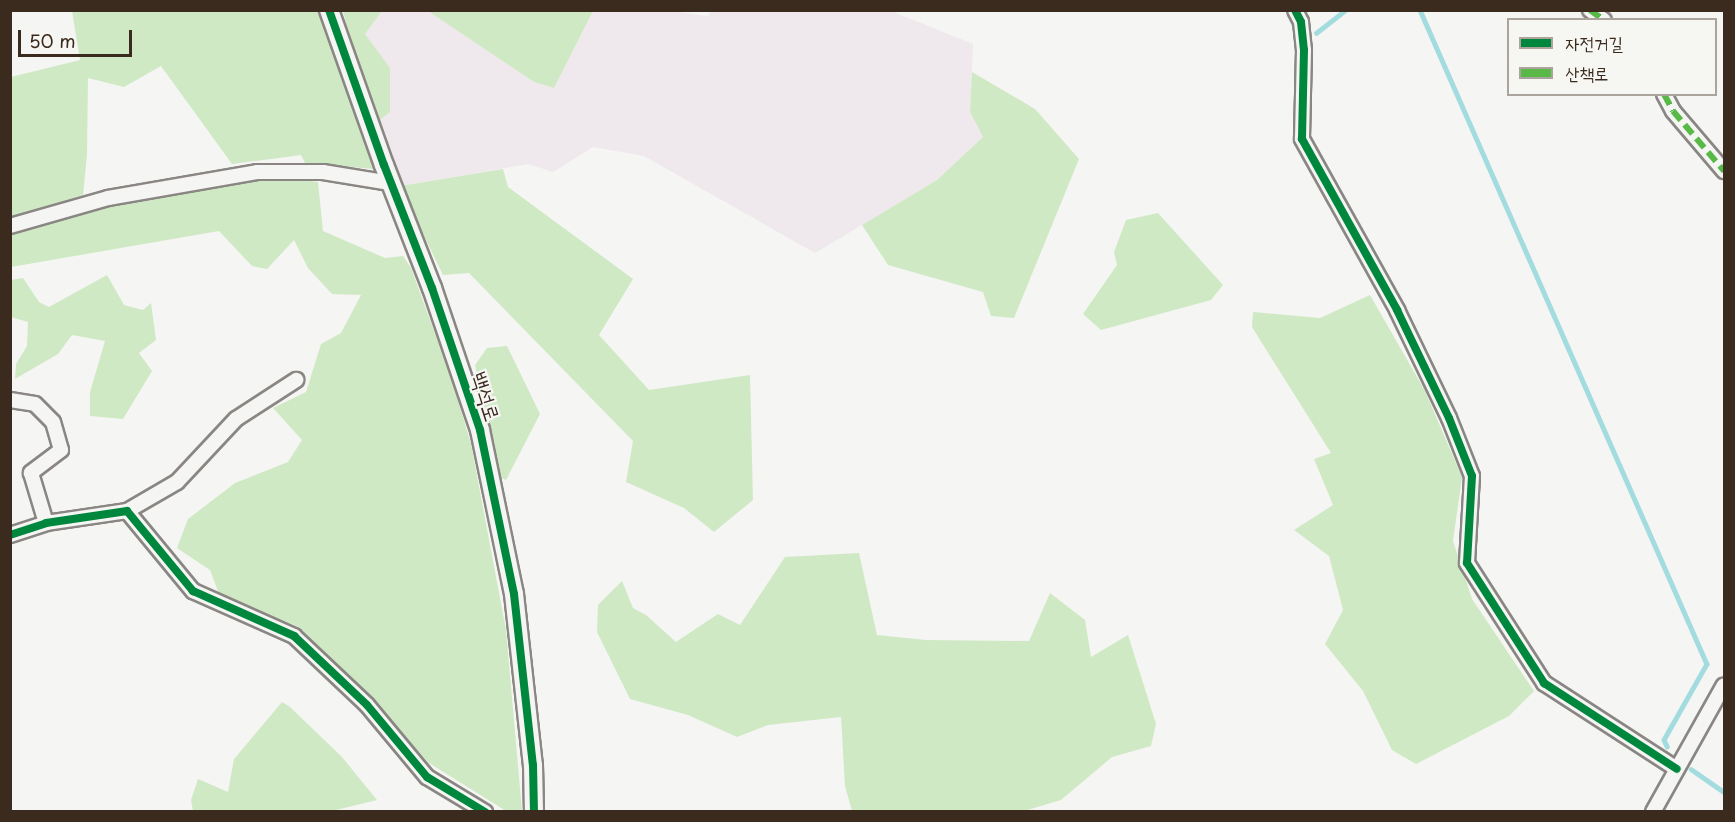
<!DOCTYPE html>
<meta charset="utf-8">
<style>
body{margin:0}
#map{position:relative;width:1735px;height:822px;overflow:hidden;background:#f5f5f3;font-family:"Playpen Sans","Poor Story",sans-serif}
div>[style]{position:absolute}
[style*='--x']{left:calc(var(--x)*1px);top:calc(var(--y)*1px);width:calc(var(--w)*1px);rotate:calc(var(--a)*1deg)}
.built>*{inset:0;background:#efe8ec}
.green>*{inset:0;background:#d0e9c5}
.stream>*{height:4.5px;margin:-2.25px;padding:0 2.25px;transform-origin:2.25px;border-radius:2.25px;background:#a3dcdf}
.roads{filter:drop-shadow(2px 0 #8a8683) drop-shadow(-2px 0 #8a8683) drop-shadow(0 2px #8a8683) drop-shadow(0 -2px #8a8683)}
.street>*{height:14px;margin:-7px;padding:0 7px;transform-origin:7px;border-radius:7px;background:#f5f5f3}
.secondary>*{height:18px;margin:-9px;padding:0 9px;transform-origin:9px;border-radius:9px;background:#f5f5f3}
.quiet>*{height:6px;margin-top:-3px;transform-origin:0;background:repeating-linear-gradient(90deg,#58b947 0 12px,transparent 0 18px)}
.cycleway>*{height:8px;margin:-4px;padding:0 4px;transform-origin:4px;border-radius:4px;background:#00873e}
span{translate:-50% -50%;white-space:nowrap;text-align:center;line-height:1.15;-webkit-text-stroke:4.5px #f6f6f2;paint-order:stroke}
.street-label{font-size:21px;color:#3b2a1e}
.frame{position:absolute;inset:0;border:12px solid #3b2a1e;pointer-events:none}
.legend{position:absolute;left:1507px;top:18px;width:210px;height:78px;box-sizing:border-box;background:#f6f6f2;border:2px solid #aba49d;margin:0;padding:8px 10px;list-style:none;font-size:18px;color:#3b2a1e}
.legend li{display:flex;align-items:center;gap:12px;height:30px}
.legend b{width:30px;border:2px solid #aba49d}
.scale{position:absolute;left:18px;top:30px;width:114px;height:27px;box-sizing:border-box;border:3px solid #3b2a1e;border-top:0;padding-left:8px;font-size:18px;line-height:21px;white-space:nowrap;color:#3b2a1e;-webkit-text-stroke:4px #f6f6f2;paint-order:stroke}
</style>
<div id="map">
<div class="built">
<div style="clip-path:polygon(663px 10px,707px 16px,714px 10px,891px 11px,973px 44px,970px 112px,983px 137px,937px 180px,815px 253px,644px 156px,593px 147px,553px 172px,529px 164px,400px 186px,377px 122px,365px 34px,382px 11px,428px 11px,534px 82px,554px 88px,593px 11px)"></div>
</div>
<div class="green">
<div style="clip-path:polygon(72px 11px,320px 11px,374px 169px,305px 163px,301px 155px,232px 164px,161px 66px,124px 87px,88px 78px,87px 155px,83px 195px,11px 218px,11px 77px,80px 60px)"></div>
<div style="clip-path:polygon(343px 11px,382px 11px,365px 34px,390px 68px,390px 112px,377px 122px,352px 49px)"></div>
<div style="clip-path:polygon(428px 11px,593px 11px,554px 88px,534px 82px)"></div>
<div style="clip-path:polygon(972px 72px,1035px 109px,1079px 159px,1014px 318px,991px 316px,983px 292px,888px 265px,862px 225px,937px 180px,983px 137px,970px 112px)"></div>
<div style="clip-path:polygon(503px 169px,508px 187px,633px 279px,599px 335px,649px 390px,750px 375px,753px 500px,714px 532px,684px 508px,626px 482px,633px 441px,469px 273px,443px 275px,400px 186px)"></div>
<div style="clip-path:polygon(276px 177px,318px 182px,323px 231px,385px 258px,403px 256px,411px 268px,451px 377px,471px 444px,506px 630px,522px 811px,506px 811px,429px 763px,299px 627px,219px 594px,210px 570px,177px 548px,188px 519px,235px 483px,288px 462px,302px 440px,273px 408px,306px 392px,321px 344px,341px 333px,361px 295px,332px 294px,308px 268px,294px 240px,267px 269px,252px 266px,219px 231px,11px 267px,11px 233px,113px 203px)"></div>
<div style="clip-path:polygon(1158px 213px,1223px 285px,1211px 300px,1101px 330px,1083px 314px,1117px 265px,1114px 252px,1126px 220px)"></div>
<div style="clip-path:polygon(107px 275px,124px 305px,143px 310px,151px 303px,156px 340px,139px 353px,152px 371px,123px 419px,90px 416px,90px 392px,105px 341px,72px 335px,58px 354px,15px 379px,16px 364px,27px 346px,28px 322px,11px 317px,11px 280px,23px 278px,39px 302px,49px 307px)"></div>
<div style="clip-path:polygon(1370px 295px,1425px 391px,1462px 477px,1453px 541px,1472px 599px,1534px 691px,1509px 716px,1416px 764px,1392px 750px,1363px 691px,1325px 644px,1343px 610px,1329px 556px,1294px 530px,1333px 505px,1314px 459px,1331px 453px,1252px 327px,1253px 312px,1320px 318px)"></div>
<div style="clip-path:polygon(507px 346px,540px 414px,506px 480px,497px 476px,475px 365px,487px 348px)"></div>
<div style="clip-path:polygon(859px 553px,877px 635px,926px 640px,1029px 641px,1050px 593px,1085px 620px,1091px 657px,1128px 635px,1156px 724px,1151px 746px,1112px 757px,1061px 800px,1024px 811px,852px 811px,845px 786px,841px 717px,768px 725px,737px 737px,688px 715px,630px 699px,597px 632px,598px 605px,622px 581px,633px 608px,646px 615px,676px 642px,718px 614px,740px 625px,785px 557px)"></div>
<div style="clip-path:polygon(282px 702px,290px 707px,342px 757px,377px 800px,332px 811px,193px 811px,191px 800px,198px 779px,228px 792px,234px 759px)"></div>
</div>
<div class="stream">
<div style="--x:1420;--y:10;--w:714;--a:66.31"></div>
<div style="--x:1707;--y:664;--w:87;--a:119.5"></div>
<div style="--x:1664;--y:740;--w:7;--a:63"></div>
<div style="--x:1316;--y:33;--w:37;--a:-38"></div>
<div style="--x:1691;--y:769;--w:40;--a:34.9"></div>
</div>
<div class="roads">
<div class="street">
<div style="--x:1295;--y:10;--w:13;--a:63"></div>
<div style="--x:1301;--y:22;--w:28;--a:84"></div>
<div style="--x:1304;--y:50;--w:89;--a:91.3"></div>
<div style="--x:1302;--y:139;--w:196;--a:60.9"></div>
<div style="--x:1397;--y:310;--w:120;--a:64.3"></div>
<div style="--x:1449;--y:418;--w:62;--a:68.4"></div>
<div style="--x:1472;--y:476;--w:87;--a:93.3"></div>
<div style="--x:1467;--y:563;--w:143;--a:57.3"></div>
<div style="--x:1544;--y:683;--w:158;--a:32.9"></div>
<div style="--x:1590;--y:10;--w:17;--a:36"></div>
<div style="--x:1664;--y:94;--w:19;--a:62"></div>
<div style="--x:1673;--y:111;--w:79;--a:49.6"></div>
<div style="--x:10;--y:226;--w:102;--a:-15.9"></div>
<div style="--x:108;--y:198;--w:151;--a:-9.9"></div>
<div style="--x:257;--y:172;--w:66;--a:0"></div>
<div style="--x:323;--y:172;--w:68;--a:9.3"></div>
<div style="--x:10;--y:400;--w:25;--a:9"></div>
<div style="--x:35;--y:404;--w:25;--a:45"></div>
<div style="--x:53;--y:422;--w:29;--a:74"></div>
<div style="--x:61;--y:450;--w:38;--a:143"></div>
<div style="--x:31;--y:473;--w:52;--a:73.3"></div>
<div style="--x:127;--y:511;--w:58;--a:-30.1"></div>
<div style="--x:177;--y:482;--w:86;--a:-46.9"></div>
<div style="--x:236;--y:419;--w:72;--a:-33"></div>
<div style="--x:10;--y:535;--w:38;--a:-18"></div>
<div style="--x:46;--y:523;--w:82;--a:-8.4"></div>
<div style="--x:127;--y:511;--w:104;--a:50.5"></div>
<div style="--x:193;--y:591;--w:111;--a:24"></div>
<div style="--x:294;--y:636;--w:100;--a:43.4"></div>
<div style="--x:367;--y:705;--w:94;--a:50.2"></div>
<div style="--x:427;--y:777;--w:68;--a:31.1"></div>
<div style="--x:1653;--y:812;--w:145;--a:-60.8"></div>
</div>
<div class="secondary">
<div style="--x:329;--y:10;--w:164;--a:70.5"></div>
<div style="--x:384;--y:165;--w:132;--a:68.7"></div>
<div style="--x:432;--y:288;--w:150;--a:71.3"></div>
<div style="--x:480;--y:430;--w:167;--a:78.3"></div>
<div style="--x:514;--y:594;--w:172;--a:83.7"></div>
<div style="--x:533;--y:765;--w:47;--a:88.8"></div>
</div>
</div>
<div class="quiet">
<div style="--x:1590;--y:10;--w:17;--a:36"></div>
<div style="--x:1664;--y:94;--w:19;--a:62"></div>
<div style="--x:1673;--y:111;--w:79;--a:49.6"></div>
</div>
<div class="cycleway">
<div style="--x:329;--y:10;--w:164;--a:70.5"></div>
<div style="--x:384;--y:165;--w:132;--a:68.7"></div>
<div style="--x:432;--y:288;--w:150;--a:71.3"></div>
<div style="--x:480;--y:430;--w:167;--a:78.3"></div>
<div style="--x:514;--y:594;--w:172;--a:83.7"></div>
<div style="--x:533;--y:765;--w:47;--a:88.8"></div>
<div style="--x:1295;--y:10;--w:13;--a:63"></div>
<div style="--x:1301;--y:22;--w:28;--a:84"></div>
<div style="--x:1304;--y:50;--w:89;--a:91.3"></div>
<div style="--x:1302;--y:139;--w:196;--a:60.9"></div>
<div style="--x:1397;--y:310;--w:120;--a:64.3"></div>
<div style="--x:1449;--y:418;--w:62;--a:68.4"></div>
<div style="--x:1472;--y:476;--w:87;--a:93.3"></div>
<div style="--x:1467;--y:563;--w:143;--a:57.3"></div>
<div style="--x:1544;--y:683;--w:158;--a:32.9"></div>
<div style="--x:10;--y:535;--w:38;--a:-18"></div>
<div style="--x:46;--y:523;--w:82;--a:-8.4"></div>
<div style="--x:127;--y:511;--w:104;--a:50.5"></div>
<div style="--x:193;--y:591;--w:111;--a:24"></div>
<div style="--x:294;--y:636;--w:100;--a:43.4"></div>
<div style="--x:367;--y:705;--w:94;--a:50.2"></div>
<div style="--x:427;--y:777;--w:68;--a:31.1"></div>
</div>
<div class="street-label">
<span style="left:487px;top:396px;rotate:72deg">백석로</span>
</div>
<div class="frame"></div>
<ul class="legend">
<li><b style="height:8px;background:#00873e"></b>자전거길</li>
<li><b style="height:8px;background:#58b947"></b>산책로</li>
</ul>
<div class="scale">50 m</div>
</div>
